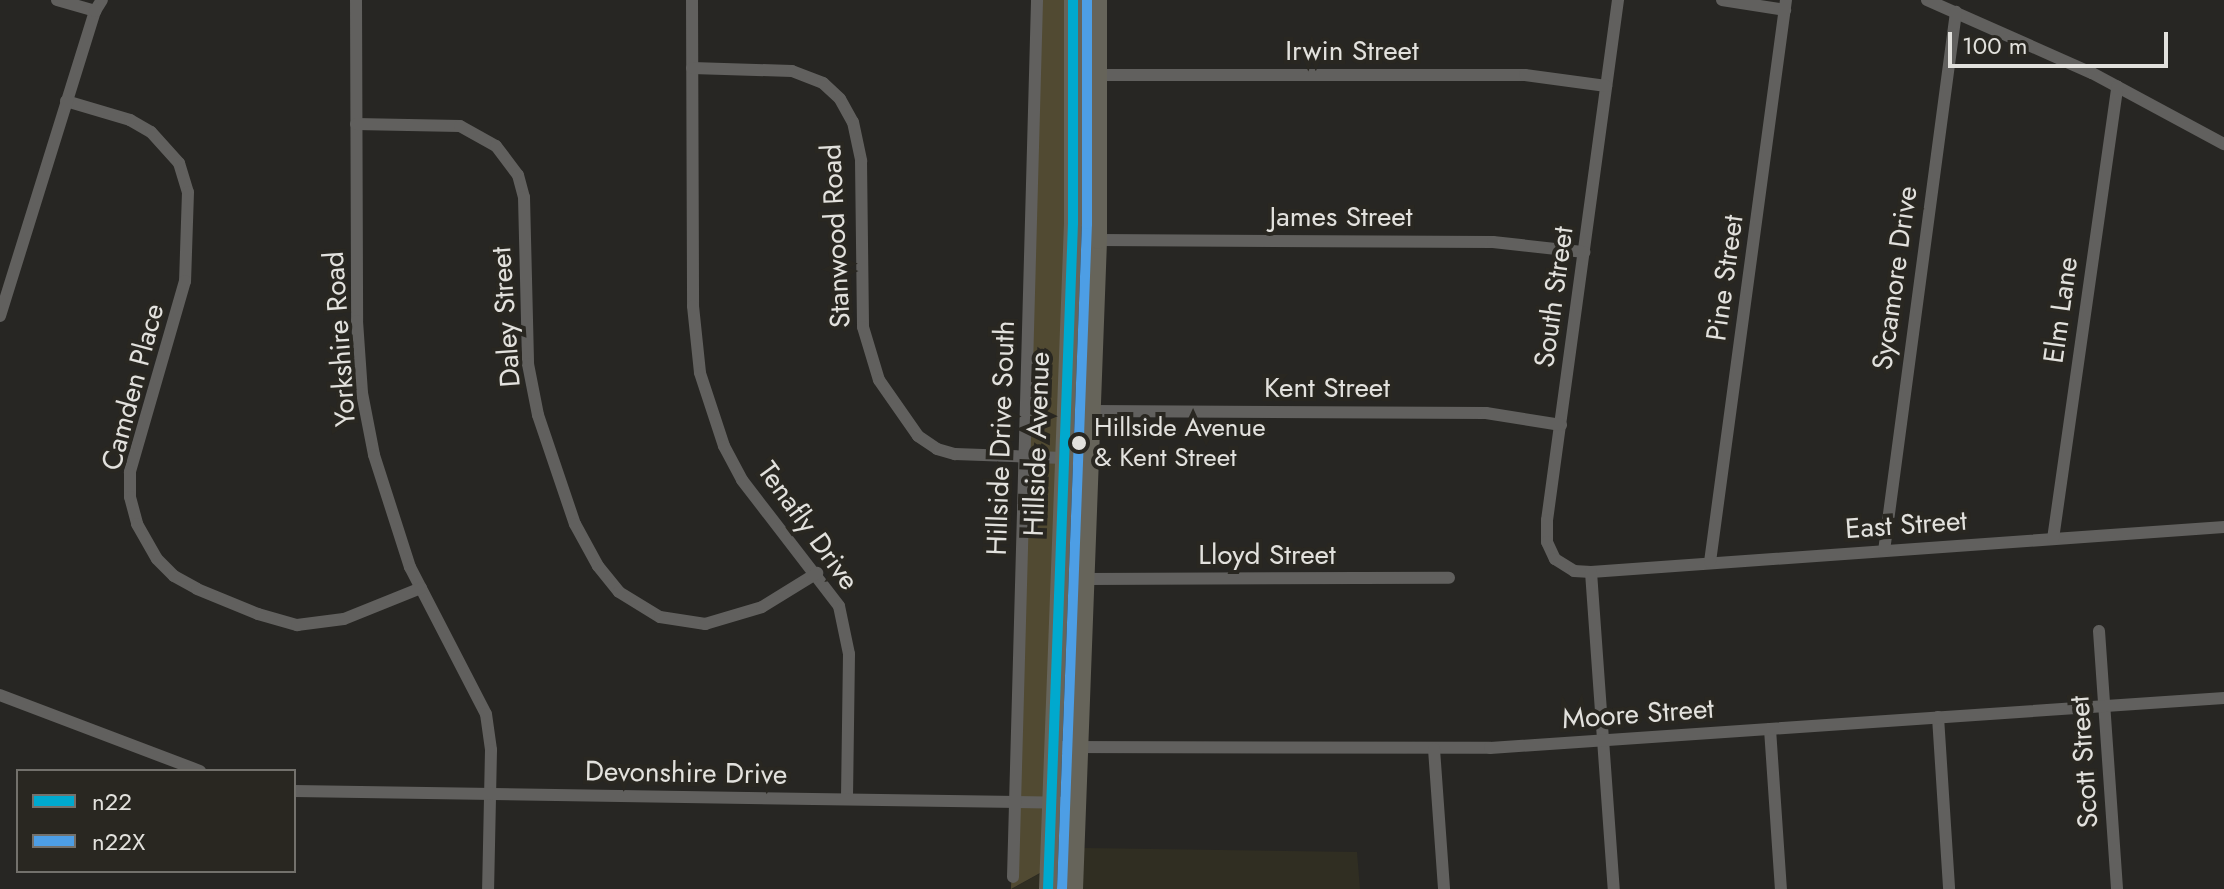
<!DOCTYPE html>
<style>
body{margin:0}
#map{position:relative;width:2224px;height:889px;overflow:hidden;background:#272623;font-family:Jost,sans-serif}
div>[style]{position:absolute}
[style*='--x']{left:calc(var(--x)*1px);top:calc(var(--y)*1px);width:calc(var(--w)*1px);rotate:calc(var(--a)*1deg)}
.built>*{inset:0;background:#302e22}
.green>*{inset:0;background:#514a32}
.street>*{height:12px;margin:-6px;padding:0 6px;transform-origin:6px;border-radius:6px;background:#61605e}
.primary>*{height:18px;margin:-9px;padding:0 9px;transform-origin:9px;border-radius:9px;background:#66645a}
.bus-1>*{height:10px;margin:-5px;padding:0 5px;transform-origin:5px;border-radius:5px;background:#00a9ce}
.bus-2>*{height:10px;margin:-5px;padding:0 5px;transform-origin:5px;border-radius:5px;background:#4d9ee5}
.dots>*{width:22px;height:22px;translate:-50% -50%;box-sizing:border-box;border:4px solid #292721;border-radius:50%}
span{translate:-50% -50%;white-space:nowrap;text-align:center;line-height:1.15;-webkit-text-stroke:8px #292721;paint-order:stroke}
.bus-label{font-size:26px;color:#e2e1dd}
.left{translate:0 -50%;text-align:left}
.street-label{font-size:28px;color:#e2e1dd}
.legend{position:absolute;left:16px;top:769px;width:280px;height:104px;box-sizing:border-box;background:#292721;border:2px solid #73716c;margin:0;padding:10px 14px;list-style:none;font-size:24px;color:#e2e1dd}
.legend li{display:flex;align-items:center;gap:16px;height:40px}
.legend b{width:40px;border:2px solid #73716c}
.scale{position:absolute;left:1948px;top:32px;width:220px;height:36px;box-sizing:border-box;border:4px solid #e2e1dd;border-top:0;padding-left:10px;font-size:24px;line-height:28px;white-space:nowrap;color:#e2e1dd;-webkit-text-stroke:6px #292721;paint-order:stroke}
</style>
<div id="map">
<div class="built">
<div style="clip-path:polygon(1085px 848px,1357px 852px,1360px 889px,1012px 889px)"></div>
</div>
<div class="green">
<div style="clip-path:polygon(1037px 0,1073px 0,1049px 868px,1011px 889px)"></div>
</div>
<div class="street">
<div style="--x:57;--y:0;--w:40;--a:16"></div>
<div style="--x:356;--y:0;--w:321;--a:89.8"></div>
<div style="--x:357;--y:321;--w:72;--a:86"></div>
<div style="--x:362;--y:393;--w:63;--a:79"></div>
<div style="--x:374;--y:455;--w:118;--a:72.2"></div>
<div style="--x:410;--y:567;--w:165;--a:62.7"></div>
<div style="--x:486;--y:714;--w:36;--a:82"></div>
<div style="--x:491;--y:750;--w:139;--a:91.2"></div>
<div style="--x:692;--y:0;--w:306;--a:89.8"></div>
<div style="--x:693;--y:306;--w:67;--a:84"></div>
<div style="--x:700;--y:373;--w:77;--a:71.8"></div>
<div style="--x:724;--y:446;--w:38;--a:62"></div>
<div style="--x:742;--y:480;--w:159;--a:52.4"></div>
<div style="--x:839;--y:606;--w:49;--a:78.2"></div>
<div style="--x:849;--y:654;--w:145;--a:90.8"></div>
<div style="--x:1618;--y:0;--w:525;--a:97.77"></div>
<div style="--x:1547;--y:520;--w:22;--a:90"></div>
<div style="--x:1547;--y:542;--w:19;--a:65"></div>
<div style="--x:1555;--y:559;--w:22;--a:32"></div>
<div style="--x:1574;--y:571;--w:17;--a:3"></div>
<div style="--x:1591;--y:572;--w:635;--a:-4.07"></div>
<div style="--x:1722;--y:0;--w:64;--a:9"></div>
<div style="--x:1927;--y:0;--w:180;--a:23.9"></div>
<div style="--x:2092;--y:73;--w:150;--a:28.3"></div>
<div style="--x:692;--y:68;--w:100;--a:1.7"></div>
<div style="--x:792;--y:71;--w:33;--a:21"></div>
<div style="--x:823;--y:83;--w:23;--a:43"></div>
<div style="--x:840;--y:99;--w:26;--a:61"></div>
<div style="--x:853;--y:122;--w:40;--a:78"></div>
<div style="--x:861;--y:161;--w:166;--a:89.3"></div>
<div style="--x:863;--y:327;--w:55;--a:73.2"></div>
<div style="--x:879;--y:380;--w:68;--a:55.1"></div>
<div style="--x:918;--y:436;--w:23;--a:34"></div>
<div style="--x:937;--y:449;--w:19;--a:16"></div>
<div style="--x:955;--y:454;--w:135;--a:2.1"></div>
<div style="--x:1098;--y:75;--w:427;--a:0"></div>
<div style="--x:1525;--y:75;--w:82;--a:7.7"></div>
<div style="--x:66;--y:101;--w:67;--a:16.5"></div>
<div style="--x:130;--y:120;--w:24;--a:30"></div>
<div style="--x:151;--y:132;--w:42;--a:47.9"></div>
<div style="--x:179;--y:163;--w:30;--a:73"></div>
<div style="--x:188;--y:192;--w:89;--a:91.9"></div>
<div style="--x:185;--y:281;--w:199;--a:106.1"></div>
<div style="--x:130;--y:472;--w:25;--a:90"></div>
<div style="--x:130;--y:497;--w:28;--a:75"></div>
<div style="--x:137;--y:524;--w:40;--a:60.3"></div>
<div style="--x:157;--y:559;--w:24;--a:45"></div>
<div style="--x:174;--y:576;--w:26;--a:29"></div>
<div style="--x:197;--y:589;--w:66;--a:22.3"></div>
<div style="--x:258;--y:614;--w:41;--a:15.8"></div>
<div style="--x:297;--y:625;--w:47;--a:-7.3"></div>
<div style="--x:344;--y:619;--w:83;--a:-21.9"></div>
<div style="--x:356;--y:124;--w:104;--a:1.1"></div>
<div style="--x:460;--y:126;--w:41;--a:29.1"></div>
<div style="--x:496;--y:146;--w:36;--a:53"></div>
<div style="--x:518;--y:175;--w:23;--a:75"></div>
<div style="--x:524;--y:197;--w:167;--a:88.6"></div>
<div style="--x:528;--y:364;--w:52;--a:78.9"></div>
<div style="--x:538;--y:415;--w:115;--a:71.3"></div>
<div style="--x:575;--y:524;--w:48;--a:61.3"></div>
<div style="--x:598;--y:566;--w:33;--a:51"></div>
<div style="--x:619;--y:592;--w:48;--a:31.4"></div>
<div style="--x:660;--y:617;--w:46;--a:8.8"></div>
<div style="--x:705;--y:624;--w:59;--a:-16.6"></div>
<div style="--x:762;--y:607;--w:65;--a:-31.7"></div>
<div style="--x:1098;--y:240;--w:395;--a:0.3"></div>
<div style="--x:1493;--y:242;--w:92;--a:6.3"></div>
<div style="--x:0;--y:316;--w:319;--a:-72.7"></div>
<div style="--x:95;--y:11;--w:13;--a:-58"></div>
<div style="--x:1092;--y:411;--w:394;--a:0.3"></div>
<div style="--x:1486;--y:413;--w:76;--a:9.1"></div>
<div style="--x:2053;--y:539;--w:457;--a:-81.9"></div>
<div style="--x:1884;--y:551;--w:544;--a:-82.39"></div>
<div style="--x:1710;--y:562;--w:567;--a:-82.3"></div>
<div style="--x:1591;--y:572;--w:318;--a:85.9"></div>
<div style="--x:1086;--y:579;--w:363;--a:-0.2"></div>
<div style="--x:2099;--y:631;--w:259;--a:86"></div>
<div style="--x:0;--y:695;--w:214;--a:20.8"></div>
<div style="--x:1938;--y:717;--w:172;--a:86.3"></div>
<div style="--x:1770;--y:729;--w:160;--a:86.1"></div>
<div style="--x:1054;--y:747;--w:436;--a:0.1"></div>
<div style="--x:1490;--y:748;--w:736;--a:-3.9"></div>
<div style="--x:1434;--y:749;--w:140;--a:85.9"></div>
<div style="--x:294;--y:791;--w:783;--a:0.88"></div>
<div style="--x:1013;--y:877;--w:877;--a:-88.43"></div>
</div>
<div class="primary">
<div style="--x:1048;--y:889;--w:666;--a:-87.85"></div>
<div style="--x:1073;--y:223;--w:223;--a:-90"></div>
<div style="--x:1074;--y:889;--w:649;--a:-87.88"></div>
<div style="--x:1098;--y:240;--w:240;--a:-90"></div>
</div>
<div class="bus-1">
<div style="--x:1048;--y:889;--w:666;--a:-87.85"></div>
<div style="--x:1073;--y:223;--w:223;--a:-90"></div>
</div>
<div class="bus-2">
<div style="--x:1062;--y:889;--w:665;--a:-87.85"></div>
<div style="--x:1087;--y:224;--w:224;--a:-90"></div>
</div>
<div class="dots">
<div style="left:1079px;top:443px;background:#e2e1dd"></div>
</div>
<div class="bus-label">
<span class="left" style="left:1094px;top:443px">Hillside Avenue<br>&amp; Kent Street</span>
</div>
<div class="street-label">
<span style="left:1352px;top:51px">Irwin Street</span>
<span style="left:1341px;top:217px">James Street</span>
<span style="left:836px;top:236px;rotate:-93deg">Stanwood Road</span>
<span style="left:1725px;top:278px;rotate:-82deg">Pine Street</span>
<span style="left:1895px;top:278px;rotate:-82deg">Sycamore Drive</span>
<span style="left:1554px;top:297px;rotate:-82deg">South Street</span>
<span style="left:2061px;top:310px;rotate:-82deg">Elm Lane</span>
<span style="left:506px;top:317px;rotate:-94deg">Daley Street</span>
<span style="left:340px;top:339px;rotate:-94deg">Yorkshire Road</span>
<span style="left:133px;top:387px;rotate:-75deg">Camden Place</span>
<span style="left:1327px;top:388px">Kent Street</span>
<span style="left:1001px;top:438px;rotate:-88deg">Hillside Drive South</span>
<span style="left:1037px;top:444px;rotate:-88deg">Hillside Avenue</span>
<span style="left:1906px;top:525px;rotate:-4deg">East Street</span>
<span style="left:808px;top:526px;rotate:54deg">Tenafly Drive</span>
<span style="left:1267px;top:555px">Lloyd Street</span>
<span style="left:1638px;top:714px;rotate:-4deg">Moore Street</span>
<span style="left:2084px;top:762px;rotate:-94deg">Scott Street</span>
<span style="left:686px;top:773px;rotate:1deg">Devonshire Drive</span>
</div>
<ul class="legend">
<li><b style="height:10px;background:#00a9ce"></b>n22</li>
<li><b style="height:10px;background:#4d9ee5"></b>n22X</li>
</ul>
<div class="scale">100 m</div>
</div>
